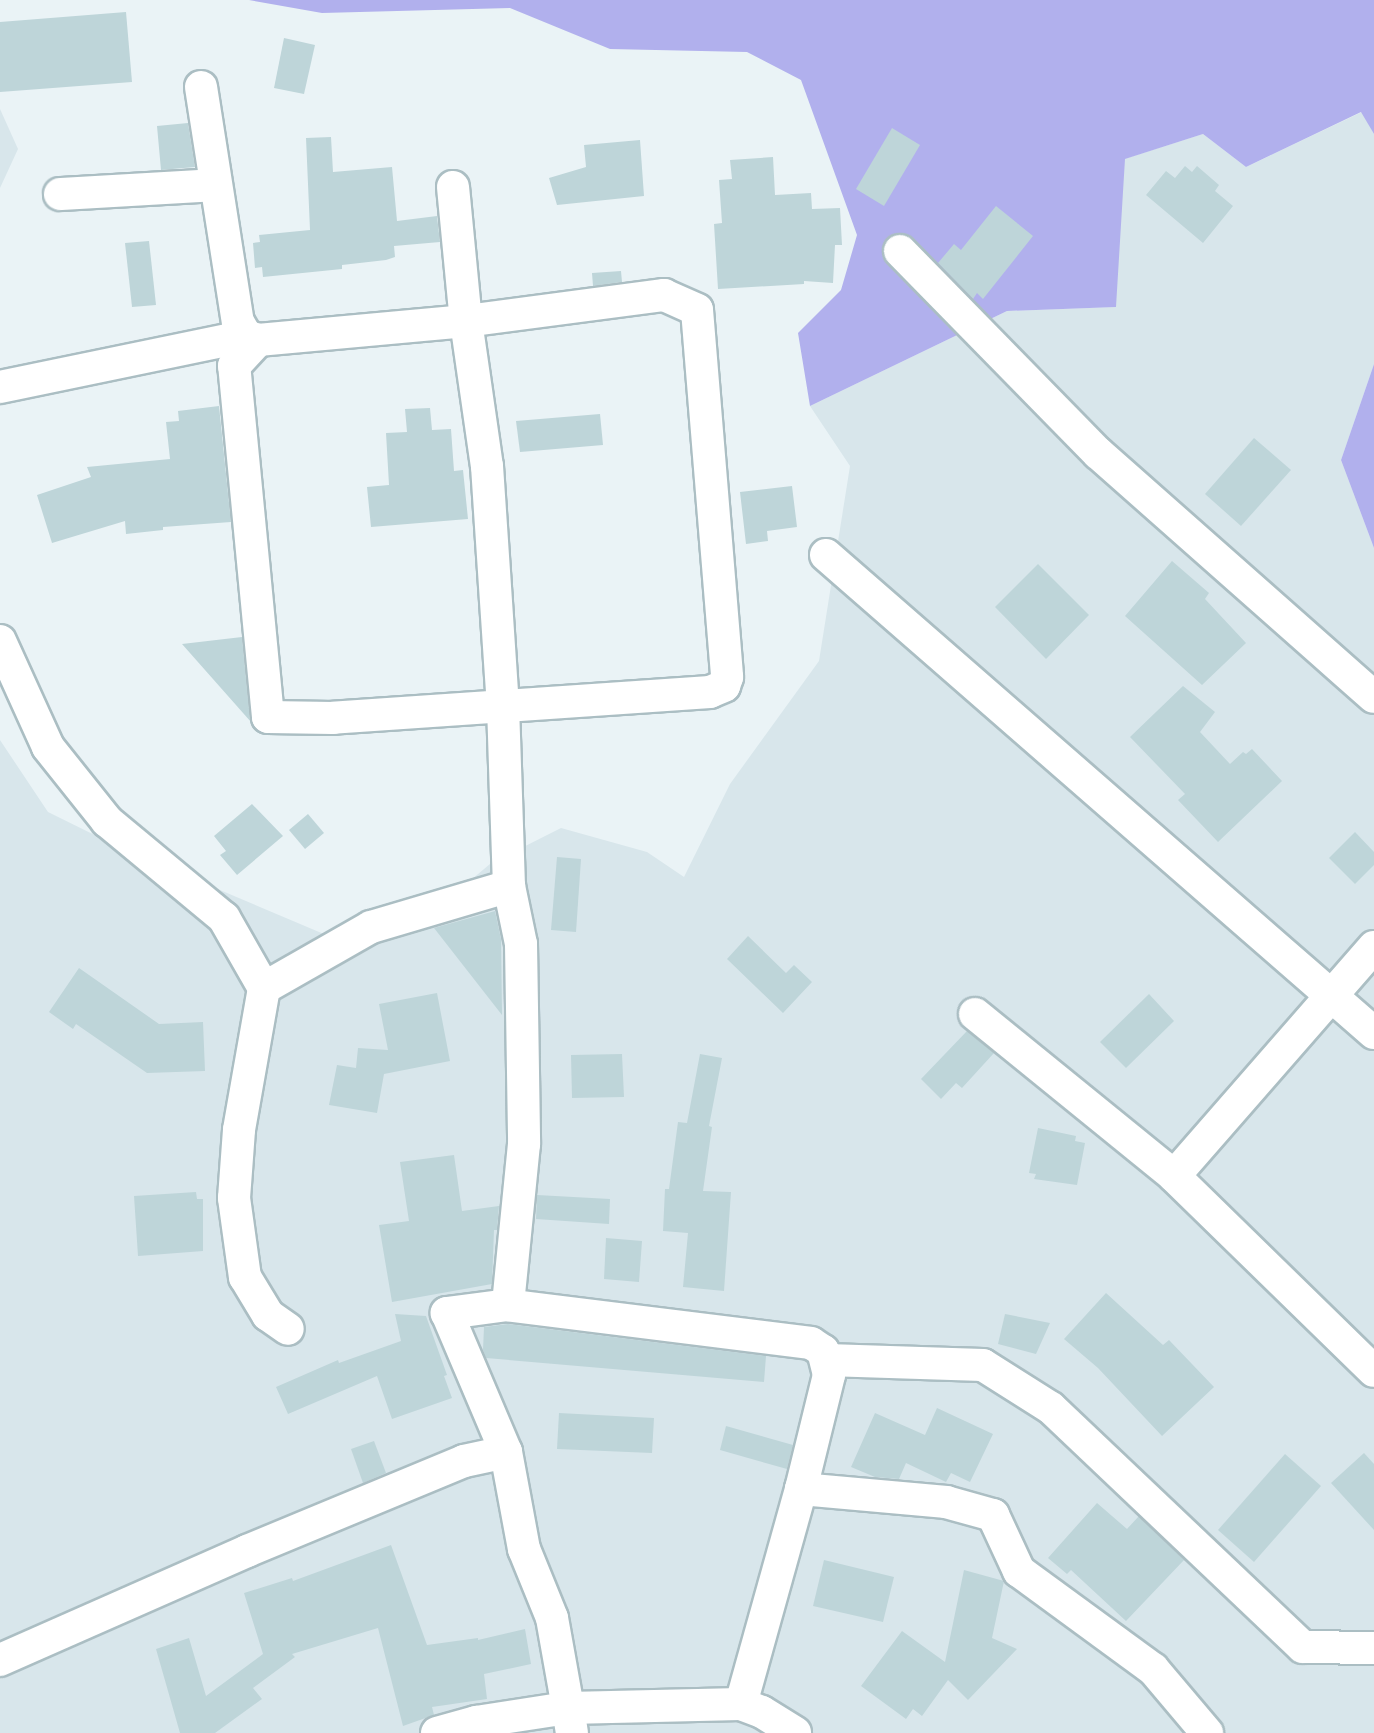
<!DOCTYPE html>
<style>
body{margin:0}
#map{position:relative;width:1374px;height:1733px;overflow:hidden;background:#eaf3f6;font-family:"Varela Round",sans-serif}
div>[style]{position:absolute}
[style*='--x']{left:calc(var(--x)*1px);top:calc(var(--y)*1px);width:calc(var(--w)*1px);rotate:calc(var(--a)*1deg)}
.residential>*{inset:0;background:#d8e6eb}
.green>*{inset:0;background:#b1b0ed}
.building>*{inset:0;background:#bed5d9}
.roads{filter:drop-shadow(2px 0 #abbec3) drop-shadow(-2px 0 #abbec3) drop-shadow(0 2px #abbec3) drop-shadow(0 -2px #abbec3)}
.street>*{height:32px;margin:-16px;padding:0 16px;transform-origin:16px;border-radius:16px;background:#fff}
span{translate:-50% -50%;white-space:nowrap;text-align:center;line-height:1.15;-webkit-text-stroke:5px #fff;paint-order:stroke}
</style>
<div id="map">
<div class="residential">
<div style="clip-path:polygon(0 109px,18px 149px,0 188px)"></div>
<div style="clip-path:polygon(1362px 112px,1374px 134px,1374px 364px,1341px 460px,1374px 548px,1374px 1733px,0 1733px,0 740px,48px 812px,123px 849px,338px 940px,416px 926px,490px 864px,561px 828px,647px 852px,684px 877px,730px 784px,819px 661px,850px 466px,810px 406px,1007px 311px,1115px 307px,1124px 159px,1203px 134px,1246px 167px)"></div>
</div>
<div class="green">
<div style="clip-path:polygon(249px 0,1374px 0,1374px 134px,1361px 112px,1246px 167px,1203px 134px,1125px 159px,1116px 307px,1007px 311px,810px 406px,798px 333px,841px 290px,857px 235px,801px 80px,747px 52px,610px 49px,510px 8px,322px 13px)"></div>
<div style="clip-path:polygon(1374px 364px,1374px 548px,1341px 460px)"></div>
</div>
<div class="building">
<div style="clip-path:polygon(126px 12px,132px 82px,0 92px,0 22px)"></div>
<div style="clip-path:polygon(284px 38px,315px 45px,304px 94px,274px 88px)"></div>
<div style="clip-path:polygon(188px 123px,195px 167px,161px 170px,157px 126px)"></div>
<div style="clip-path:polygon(892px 128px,920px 145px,884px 206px,856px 189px)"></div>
<div style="clip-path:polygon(331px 137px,333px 172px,392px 167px,397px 221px,437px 216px,440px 242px,394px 246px,395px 257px,386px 260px,342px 265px,342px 269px,263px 277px,262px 267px,255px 268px,253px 243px,260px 242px,259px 235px,310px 230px,306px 138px)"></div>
<div style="clip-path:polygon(640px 140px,644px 196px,557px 205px,549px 178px,586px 167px,584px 145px)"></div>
<div style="clip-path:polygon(773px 157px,775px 195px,811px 193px,812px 209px,840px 208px,842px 245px,835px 245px,833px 283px,804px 281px,804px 284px,718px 289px,714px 224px,722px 223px,719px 180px,732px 179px,730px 160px)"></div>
<div style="clip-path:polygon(1185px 166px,1192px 172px,1197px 166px,1219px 185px,1215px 191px,1233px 206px,1203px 243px,1146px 195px,1166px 171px,1175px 178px)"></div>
<div style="clip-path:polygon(996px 206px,1033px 236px,983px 299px,977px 293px,973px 299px,938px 263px,954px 244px,961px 250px)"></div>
<div style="clip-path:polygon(149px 241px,156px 305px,132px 307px,125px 243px)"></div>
<div style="clip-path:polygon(621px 271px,622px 282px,593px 286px,592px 273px)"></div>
<div style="clip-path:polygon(219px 406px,231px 522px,163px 527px,163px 530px,126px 534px,125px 521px,52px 543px,37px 495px,91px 477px,87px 467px,170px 459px,166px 422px,179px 421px,178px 411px)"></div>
<div style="clip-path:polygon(430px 408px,432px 430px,451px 429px,454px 471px,463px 470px,468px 519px,371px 527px,367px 487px,389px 485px,386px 433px,407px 432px,405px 409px)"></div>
<div style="clip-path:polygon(600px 414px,603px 445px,520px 452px,516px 421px)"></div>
<div style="clip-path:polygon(1254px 438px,1291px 470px,1241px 526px,1205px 494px)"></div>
<div style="clip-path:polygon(792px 486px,797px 527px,767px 531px,768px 541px,746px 544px,740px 492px)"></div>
<div style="clip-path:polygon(1172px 561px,1209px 593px,1205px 599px,1246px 643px,1202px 685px,1125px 616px)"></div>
<div style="clip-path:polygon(1038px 564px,1089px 615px,1046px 659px,995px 607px)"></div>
<div style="clip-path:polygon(242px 637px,250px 719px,251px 722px,182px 644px)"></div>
<div style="clip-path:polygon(1183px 686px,1215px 712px,1200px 732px,1230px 764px,1243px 752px,1246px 754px,1252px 749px,1282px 781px,1218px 842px,1178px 800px,1185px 794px,1130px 737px)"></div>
<div style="clip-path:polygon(252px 804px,283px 836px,237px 875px,220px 855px,226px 851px,214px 836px)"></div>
<div style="clip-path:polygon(308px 814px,324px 833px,305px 849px,289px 830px)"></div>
<div style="clip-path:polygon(1355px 832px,1374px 852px,1374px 865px,1355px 884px,1329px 858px)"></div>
<div style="clip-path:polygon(557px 857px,581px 859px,576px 932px,551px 930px)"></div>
<div style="clip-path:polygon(495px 911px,501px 939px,502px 1015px,434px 928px)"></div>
<div style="clip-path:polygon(748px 936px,786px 973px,794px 965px,812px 982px,783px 1013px,727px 959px)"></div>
<div style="clip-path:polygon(79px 968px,159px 1024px,203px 1022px,205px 1071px,147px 1073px,76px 1024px,73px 1029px,49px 1012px)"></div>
<div style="clip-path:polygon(437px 993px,450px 1061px,384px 1074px,377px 1113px,329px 1105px,337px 1065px,356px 1068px,358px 1048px,388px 1050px,379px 1004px)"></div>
<div style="clip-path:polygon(1149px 994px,1174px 1021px,1126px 1068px,1100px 1042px)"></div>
<div style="clip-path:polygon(967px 1031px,994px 1053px,962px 1088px,956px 1083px,941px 1099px,921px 1079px)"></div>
<div style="clip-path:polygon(622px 1054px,624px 1097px,572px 1098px,571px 1055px)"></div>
<div style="clip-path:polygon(700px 1054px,722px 1058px,709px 1126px,712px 1127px,703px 1191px,731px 1192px,724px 1291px,683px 1287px,688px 1233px,663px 1231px,665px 1189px,669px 1189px,678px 1122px,687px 1123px)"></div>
<div style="clip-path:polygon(1038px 1128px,1076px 1136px,1075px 1141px,1085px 1143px,1077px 1185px,1034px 1179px,1036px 1174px,1029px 1173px)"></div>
<div style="clip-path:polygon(454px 1155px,462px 1211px,499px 1206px,497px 1230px,494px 1230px,492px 1284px,392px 1302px,379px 1225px,409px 1221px,400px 1162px)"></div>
<div style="clip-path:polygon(196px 1192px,197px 1199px,203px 1199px,203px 1251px,138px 1256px,134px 1196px)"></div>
<div style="clip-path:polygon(537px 1195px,610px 1199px,609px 1224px,536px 1219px)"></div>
<div style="clip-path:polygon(606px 1238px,642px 1241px,639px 1282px,604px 1279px)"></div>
<div style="clip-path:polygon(1106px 1293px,1163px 1345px,1169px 1340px,1214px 1387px,1162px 1436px,1098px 1368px,1064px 1339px)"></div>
<div style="clip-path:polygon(395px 1314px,426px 1316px,447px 1375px,444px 1376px,452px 1398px,392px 1419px,377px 1376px,288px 1414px,276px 1387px,338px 1360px,339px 1363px,401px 1341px)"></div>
<div style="clip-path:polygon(1005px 1314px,1050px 1323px,1036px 1354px,998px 1344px)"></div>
<div style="clip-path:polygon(508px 1324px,766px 1356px,764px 1382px,486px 1358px,483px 1350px,484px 1327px)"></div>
<div style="clip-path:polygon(937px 1408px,993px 1434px,970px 1482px,951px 1473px,946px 1482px,906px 1463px,899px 1479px,875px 1477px,851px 1467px,875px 1413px,925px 1435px)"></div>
<div style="clip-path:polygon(559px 1413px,654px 1418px,652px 1453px,557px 1449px)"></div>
<div style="clip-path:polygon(726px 1426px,793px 1445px,787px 1469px,720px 1450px)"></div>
<div style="clip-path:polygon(374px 1441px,386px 1473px,363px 1483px,351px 1449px)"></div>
<div style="clip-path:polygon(1364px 1453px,1374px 1464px,1374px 1530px,1331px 1483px)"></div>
<div style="clip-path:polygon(1285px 1454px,1321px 1486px,1254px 1562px,1218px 1530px)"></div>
<div style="clip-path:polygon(1097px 1503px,1127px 1529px,1139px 1516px,1184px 1560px,1126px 1621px,1071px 1570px,1067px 1574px,1048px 1558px)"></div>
<div style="clip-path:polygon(391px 1545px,427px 1645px,478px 1638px,478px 1640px,525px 1629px,531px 1664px,484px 1674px,487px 1699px,432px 1707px,434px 1715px,403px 1726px,378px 1628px,292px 1654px,295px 1657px,253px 1688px,262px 1699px,215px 1733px,180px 1733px,156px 1649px,189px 1638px,206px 1696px,263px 1654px,244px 1593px,292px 1578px,293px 1581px)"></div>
<div style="clip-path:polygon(824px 1560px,894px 1577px,883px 1622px,813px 1606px)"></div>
<div style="clip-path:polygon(964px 1570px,1004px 1581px,992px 1638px,1017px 1649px,968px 1700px,948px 1680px,922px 1716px,913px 1709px,906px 1719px,861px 1686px,902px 1631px,945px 1662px)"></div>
</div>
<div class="roads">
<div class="street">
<div style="--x:201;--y:87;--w:238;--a:81.1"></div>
<div style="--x:238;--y:322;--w:16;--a:60"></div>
<div style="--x:246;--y:336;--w:13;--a:18"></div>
<div style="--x:258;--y:340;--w:209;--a:-5.2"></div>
<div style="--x:466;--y:321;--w:200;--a:-7.5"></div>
<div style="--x:664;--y:295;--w:36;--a:24"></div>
<div style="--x:697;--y:310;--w:368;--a:85.3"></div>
<div style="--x:727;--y:677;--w:9;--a:108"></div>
<div style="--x:724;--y:686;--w:15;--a:157"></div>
<div style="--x:710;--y:692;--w:378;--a:176.1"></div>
<div style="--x:333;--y:718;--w:65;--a:-179.1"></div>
<div style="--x:268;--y:717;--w:353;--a:-95.5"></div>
<div style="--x:234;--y:366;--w:35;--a:-47"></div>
<div style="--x:453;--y:187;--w:135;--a:84.5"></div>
<div style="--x:466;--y:321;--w:147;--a:81.8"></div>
<div style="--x:487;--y:466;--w:241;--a:86.2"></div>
<div style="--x:503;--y:706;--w:180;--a:88.1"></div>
<div style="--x:509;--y:886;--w:59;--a:78.3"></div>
<div style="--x:521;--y:944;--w:200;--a:89.1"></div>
<div style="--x:524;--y:1144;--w:162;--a:95.7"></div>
<div style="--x:60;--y:194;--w:154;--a:-3.3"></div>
<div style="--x:900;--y:251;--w:283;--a:45.6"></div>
<div style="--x:1098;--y:453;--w:368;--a:41.5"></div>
<div style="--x:0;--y:387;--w:251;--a:-11.7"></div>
<div style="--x:826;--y:555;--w:727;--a:41.1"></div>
<div style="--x:0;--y:641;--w:116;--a:65.6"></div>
<div style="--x:48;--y:747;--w:95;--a:51.4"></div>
<div style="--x:107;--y:821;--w:152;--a:39.7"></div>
<div style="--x:224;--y:918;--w:81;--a:60.3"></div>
<div style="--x:264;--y:988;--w:144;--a:100"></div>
<div style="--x:239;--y:1130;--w:68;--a:94.2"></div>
<div style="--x:234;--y:1198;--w:80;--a:82.1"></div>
<div style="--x:245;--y:1277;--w:44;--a:58.8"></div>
<div style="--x:268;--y:1315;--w:24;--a:35"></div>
<div style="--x:264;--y:988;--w:123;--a:-29.7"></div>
<div style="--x:371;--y:927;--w:144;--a:-16.5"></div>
<div style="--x:975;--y:1014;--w:257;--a:39.1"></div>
<div style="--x:1174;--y:1176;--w:279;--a:44.3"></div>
<div style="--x:1174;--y:1176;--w:304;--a:-48.9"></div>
<div style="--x:827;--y:1360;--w:156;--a:1.8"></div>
<div style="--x:983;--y:1365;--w:80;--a:32.3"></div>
<div style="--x:1051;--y:1408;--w:347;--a:43.5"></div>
<div style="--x:1303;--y:1647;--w:71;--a:0.8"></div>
<div style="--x:801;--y:1489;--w:146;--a:5.1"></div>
<div style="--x:946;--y:1502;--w:49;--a:15.5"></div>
<div style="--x:993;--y:1515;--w:62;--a:65.1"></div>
<div style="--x:1019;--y:1571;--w:166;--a:36.2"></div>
<div style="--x:1153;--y:1669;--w:84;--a:49.8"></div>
<div style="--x:0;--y:1660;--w:270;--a:-23.8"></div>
<div style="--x:247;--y:1551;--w:235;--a:-22.5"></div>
<div style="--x:464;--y:1461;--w:43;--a:-12.1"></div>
<div style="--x:741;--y:1704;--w:223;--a:-74.4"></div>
<div style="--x:801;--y:1489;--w:117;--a:-76.2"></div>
<div style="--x:829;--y:1375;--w:25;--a:-104"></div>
<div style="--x:823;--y:1351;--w:14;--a:-146"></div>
<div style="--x:811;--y:1343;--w:305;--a:-172.9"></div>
<div style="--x:508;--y:1305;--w:62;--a:172.5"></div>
<div style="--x:447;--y:1313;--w:151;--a:67"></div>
<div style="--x:506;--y:1452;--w:99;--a:79.5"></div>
<div style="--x:524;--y:1549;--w:74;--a:67.9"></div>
<div style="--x:552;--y:1618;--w:91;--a:79.9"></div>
<div style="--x:568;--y:1708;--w:173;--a:-1.3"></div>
<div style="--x:741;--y:1704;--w:22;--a:21"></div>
<div style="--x:762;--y:1712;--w:39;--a:32"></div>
<div style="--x:437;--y:1733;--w:41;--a:-15.8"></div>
<div style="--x:476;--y:1722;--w:93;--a:-8.7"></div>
<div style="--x:568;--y:1708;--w:25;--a:81"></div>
</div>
</div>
</div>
